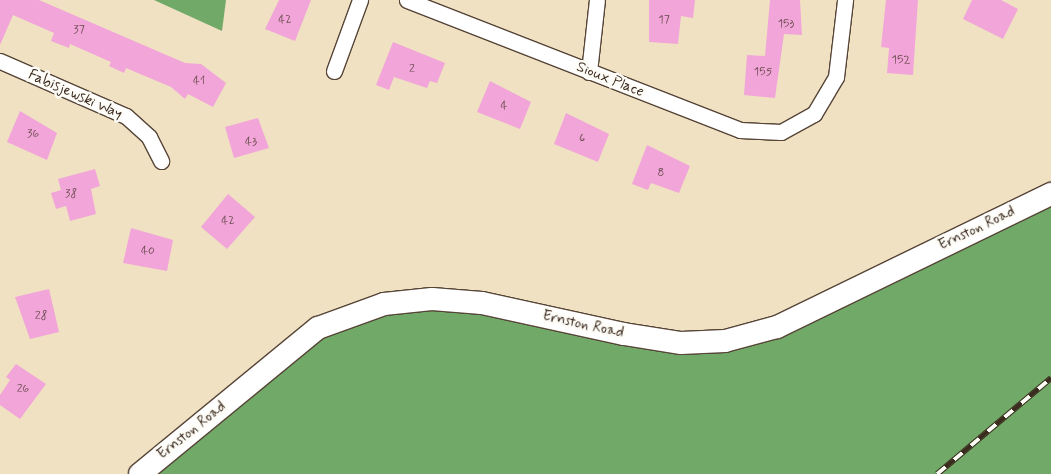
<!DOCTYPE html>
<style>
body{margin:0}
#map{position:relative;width:1051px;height:474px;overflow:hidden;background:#f0e1c3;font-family:Mynerve,sans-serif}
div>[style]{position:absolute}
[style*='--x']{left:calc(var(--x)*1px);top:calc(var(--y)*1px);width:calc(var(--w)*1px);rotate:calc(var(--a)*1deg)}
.forest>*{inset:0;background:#71aa68}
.building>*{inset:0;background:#f1a5d8}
.roads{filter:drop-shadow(1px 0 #564537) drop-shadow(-1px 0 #564537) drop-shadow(0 1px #564537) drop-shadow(0 -1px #564537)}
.street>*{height:15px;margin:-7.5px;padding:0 7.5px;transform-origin:7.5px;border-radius:7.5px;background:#fff}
.secondary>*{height:22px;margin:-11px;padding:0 11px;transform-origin:11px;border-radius:11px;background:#fff}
.rail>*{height:5.5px;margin-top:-2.75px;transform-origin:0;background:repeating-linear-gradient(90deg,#fdfcf7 0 11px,#3b2a1e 0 22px);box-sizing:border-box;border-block:1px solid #3b2a1e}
span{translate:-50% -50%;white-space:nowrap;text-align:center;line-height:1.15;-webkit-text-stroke:5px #fdfcf7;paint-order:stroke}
.number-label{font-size:12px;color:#68494c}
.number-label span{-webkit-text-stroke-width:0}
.street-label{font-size:15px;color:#3b2a1e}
</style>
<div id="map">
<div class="forest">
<div style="clip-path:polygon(154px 0,226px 0,222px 31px)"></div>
<div style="clip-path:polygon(1051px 194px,1051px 474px,140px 474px,318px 328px,432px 299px,725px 341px)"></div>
</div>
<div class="building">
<div style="clip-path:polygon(0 0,39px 0,185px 63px,201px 64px,226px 83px,213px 107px,188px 94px,185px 99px,171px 87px,126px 68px,124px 73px,109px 66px,111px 62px,70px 44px,69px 48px,51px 41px,54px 33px,13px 15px,0 45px)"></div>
<div style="clip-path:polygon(279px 0,311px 0,295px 41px,265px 29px)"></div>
<div style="clip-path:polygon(649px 0,695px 0,693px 18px,681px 16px,678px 44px,649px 42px)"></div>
<div style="clip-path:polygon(770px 0,800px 0,802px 35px,784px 34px,775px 98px,744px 95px,747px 55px,765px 56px)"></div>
<div style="clip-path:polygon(886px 0,918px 0,913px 75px,887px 73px,889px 48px,881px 47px)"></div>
<div style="clip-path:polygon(972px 0,1001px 0,1018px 9px,1003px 39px,963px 19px)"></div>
<div style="clip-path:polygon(393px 42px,445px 63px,437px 83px,430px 81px,427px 88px,394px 77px,389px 90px,376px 85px)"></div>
<div style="clip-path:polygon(490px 81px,531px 102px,520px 129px,477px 112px)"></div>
<div style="clip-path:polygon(20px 111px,57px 133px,47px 160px,7px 142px)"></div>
<div style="clip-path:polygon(566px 113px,609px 134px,598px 162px,554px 144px)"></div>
<div style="clip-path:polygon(258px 118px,269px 148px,234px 158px,225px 127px)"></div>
<div style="clip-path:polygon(647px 145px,690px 166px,679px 193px,651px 183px,648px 190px,632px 184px)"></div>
<div style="clip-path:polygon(95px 169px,100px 186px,91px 189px,96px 214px,70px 221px,66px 206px,56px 209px,51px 193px,61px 190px,58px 179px)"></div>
<div style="clip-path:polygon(228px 194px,255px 217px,227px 249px,201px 227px)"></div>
<div style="clip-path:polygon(131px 228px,173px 240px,167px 271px,123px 263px)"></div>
<div style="clip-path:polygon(49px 289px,59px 332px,30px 339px,15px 297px)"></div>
<div style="clip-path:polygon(16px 364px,46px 384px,20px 419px,0 405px,0 395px,10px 380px,6px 377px)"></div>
</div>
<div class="roads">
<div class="street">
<div style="--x:407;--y:0;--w:357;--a:21.3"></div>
<div style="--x:740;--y:130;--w:41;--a:2.8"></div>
<div style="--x:781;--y:132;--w:38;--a:-29"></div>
<div style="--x:814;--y:114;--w:43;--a:-59.3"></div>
<div style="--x:836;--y:77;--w:78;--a:-83.3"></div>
<div style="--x:0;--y:61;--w:137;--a:23.6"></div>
<div style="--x:126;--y:116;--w:31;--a:42"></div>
<div style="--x:149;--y:137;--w:27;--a:63"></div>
<div style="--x:334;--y:71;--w:76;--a:-69.9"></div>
<div style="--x:589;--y:72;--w:72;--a:-83.7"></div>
</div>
<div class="secondary">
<div style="--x:140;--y:474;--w:230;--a:-39.4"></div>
<div style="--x:318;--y:328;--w:70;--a:-20"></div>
<div style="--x:384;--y:304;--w:48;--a:-5.9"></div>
<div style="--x:432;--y:299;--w:50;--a:4.6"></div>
<div style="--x:482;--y:303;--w:145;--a:12.3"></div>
<div style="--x:624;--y:334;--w:58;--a:9"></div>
<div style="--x:681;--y:343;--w:44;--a:-2.6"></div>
<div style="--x:725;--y:341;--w:54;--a:-15.1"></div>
<div style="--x:777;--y:327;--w:305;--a:-25.9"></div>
</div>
</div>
<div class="rail">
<div style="--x:937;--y:474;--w:149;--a:-40.1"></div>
</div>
<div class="number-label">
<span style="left:285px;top:21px">42</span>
<span style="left:664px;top:21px">17</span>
<span style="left:786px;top:25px">153</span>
<span style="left:79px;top:31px">37</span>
<span style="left:901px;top:61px">152</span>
<span style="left:412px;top:70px">2</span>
<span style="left:763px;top:73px">155</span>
<span style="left:199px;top:82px">41</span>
<span style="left:504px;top:107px">4</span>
<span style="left:33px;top:135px">36</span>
<span style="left:582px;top:139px">6</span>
<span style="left:251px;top:143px">43</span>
<span style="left:661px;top:174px">8</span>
<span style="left:71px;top:195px">38</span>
<span style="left:228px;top:222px">42</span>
<span style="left:148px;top:252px">40</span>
<span style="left:41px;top:317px">28</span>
<span style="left:23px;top:390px">26</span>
</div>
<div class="street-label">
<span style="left:610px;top:80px;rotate:22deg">Sioux Place</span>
<span style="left:75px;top:95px;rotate:24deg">Fabisjewski Way</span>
<span style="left:977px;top:229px;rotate:-26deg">Ernston Road</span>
<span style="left:583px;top:325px;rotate:12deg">Ernston Road</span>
<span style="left:192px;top:431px;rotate:-39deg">Ernston Road</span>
</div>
</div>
